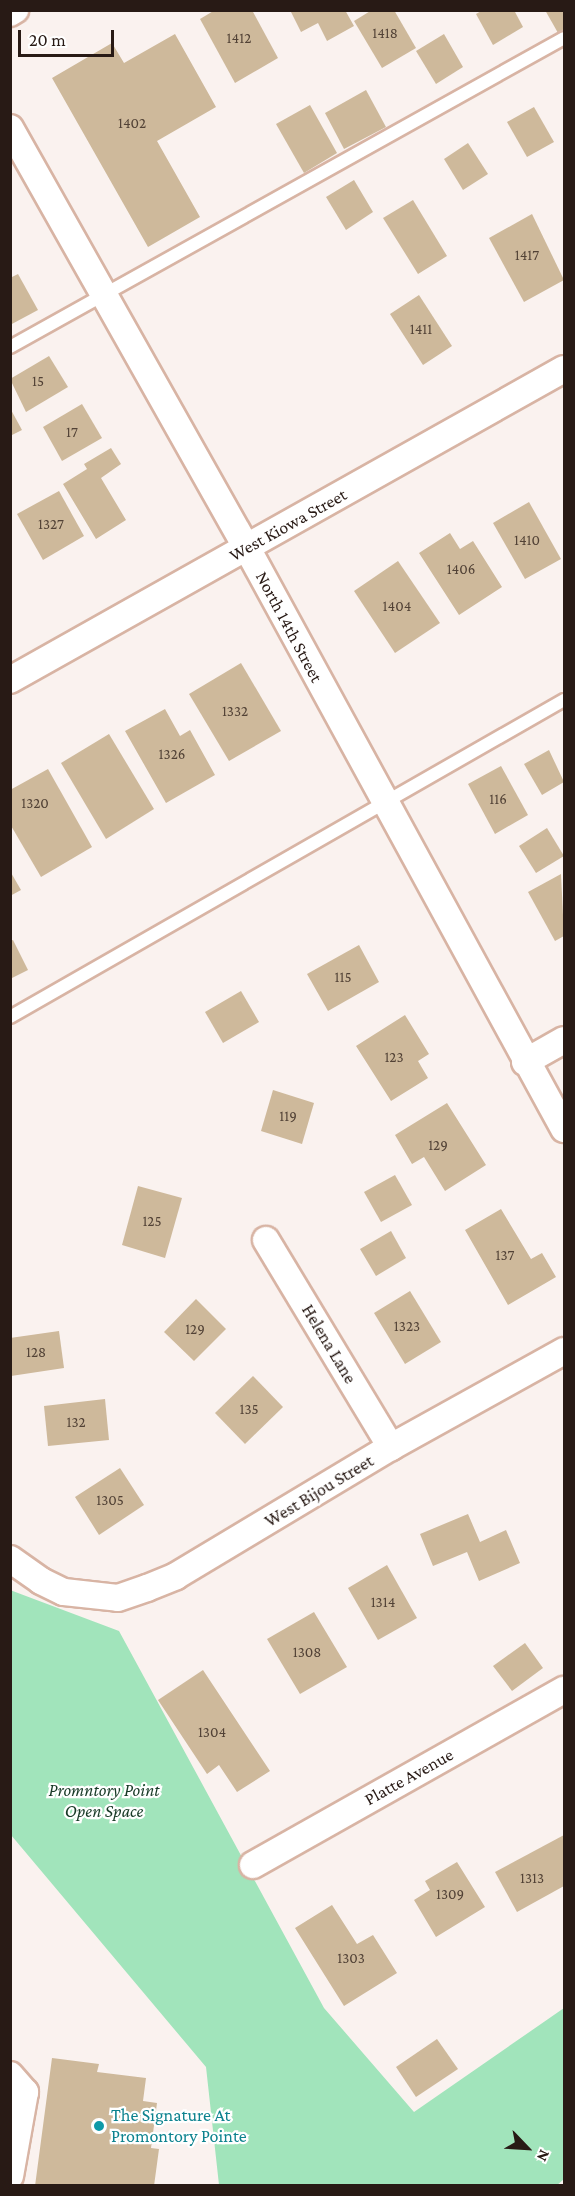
<!DOCTYPE html>
<style>
body{margin:0}
#map{position:relative;width:575px;height:2196px;overflow:hidden;background:#faf2ef;font-family:"Crimson Pro",serif}
div>[style]{position:absolute}
[style*='--x']{left:calc(var(--x)*1px);top:calc(var(--y)*1px);width:calc(var(--w)*1px);rotate:calc(var(--a)*1deg)}
.green>*{inset:0;background:#a1e4bb}
.building>*{inset:0;background:#ceb99b}
.roads{filter:drop-shadow(2px 0 #d8b4a4) drop-shadow(-2px 0 #d8b4a4) drop-shadow(0 2px #d8b4a4) drop-shadow(0 -2px #d8b4a4)}
.lane>*{height:12px;margin:-6px;padding:0 6px;transform-origin:6px;border-radius:6px;background:#fff}
.street>*{height:26px;margin:-13px;padding:0 13px;transform-origin:13px;border-radius:13px;background:#fff}
.dots>*{width:16px;height:16px;translate:-50% -50%;box-sizing:border-box;border:3px solid #fff;border-radius:50%}
span{translate:-50% -50%;white-space:nowrap;text-align:center;line-height:1.15;-webkit-text-stroke:4.5px #fff;paint-order:stroke}
.number-label{font-size:15px;color:#524236}
.number-label span{-webkit-text-stroke-width:0}
.street-label{font-size:18px;color:#281a15}
.park-label{font-size:18px;color:#183a27;font-style:italic}
.culture-label{font-size:18px;color:#0d838f}
.left{translate:0 -50%;text-align:left}
.frame{position:absolute;inset:0;border:12px solid #281a15;pointer-events:none}
.north{position:absolute;left:497px;top:2118px;width:60px;height:60px;-webkit-text-stroke:4px #fff;paint-order:stroke;rotate:115deg;font-size:16px;font-weight:700;line-height:24px;text-align:center;color:#281a15}
.north::after{content:'';display:block;margin:auto;width:21px;height:27px;background:#281a15;clip-path:polygon(50% 0,100% 100%,50% 72%,0 100%)}
.scale{position:absolute;left:18px;top:30px;width:96px;height:27px;box-sizing:border-box;border:3px solid #281a15;border-top:0;padding-left:8px;font-size:18px;line-height:21px;white-space:nowrap;color:#281a15;-webkit-text-stroke:4px #fff;paint-order:stroke}
</style>
<div id="map">
<div class="green">
<div style="clip-path:polygon(10px 1590px,119px 1631px,324px 2008px,414px 2112px,564px 2008px,564px 2179px,556px 2186px,219px 2185px,206px 2067px,11px 1835px)"></div>
</div>
<div class="building">
<div style="clip-path:polygon(215px 10px,252px 10px,278px 58px,235px 83px,200px 19px)"></div>
<div style="clip-path:polygon(290px 10px,345px 10px,354px 26px,327px 41px,318px 23px,301px 32px)"></div>
<div style="clip-path:polygon(372px 10px,394px 10px,416px 48px,382px 68px,354px 21px)"></div>
<div style="clip-path:polygon(483px 10px,514px 10px,523px 27px,493px 45px,476px 14px)"></div>
<div style="clip-path:polygon(545px 10px,564px 10px,564px 29px,558px 33px)"></div>
<div style="clip-path:polygon(175px 34px,216px 107px,157px 141px,200px 217px,148px 247px,52px 78px,112px 43px,124px 63px)"></div>
<div style="clip-path:polygon(444px 34px,463px 67px,436px 84px,416px 51px)"></div>
<div style="clip-path:polygon(366px 90px,386px 127px,344px 149px,325px 113px)"></div>
<div style="clip-path:polygon(310px 105px,337px 153px,304px 173px,276px 124px)"></div>
<div style="clip-path:polygon(534px 107px,554px 142px,527px 157px,507px 122px)"></div>
<div style="clip-path:polygon(468px 143px,488px 174px,463px 190px,444px 159px)"></div>
<div style="clip-path:polygon(354px 180px,373px 212px,346px 230px,326px 197px)"></div>
<div style="clip-path:polygon(413px 200px,447px 256px,418px 274px,383px 218px)"></div>
<div style="clip-path:polygon(532px 214px,564px 280px,524px 302px,489px 238px)"></div>
<div style="clip-path:polygon(18px 274px,38px 310px,10px 325px,10px 278px)"></div>
<div style="clip-path:polygon(419px 295px,452px 346px,423px 365px,390px 314px)"></div>
<div style="clip-path:polygon(49px 356px,68px 387px,26px 412px,10px 379px)"></div>
<div style="clip-path:polygon(82px 404px,102px 438px,62px 461px,43px 427px)"></div>
<div style="clip-path:polygon(10px 408px,22px 430px,10px 436px)"></div>
<div style="clip-path:polygon(111px 448px,121px 464px,101px 478px,126px 520px,96px 539px,63px 484px,87px 469px,84px 464px)"></div>
<div style="clip-path:polygon(59px 491px,84px 536px,43px 560px,17px 514px)"></div>
<div style="clip-path:polygon(529px 502px,561px 559px,525px 579px,493px 523px)"></div>
<div style="clip-path:polygon(450px 533px,460px 549px,473px 541px,502px 587px,459px 615px,419px 553px)"></div>
<div style="clip-path:polygon(398px 561px,440px 623px,395px 653px,354px 591px)"></div>
<div style="clip-path:polygon(241px 663px,281px 731px,229px 761px,189px 694px)"></div>
<div style="clip-path:polygon(165px 709px,180px 736px,190px 730px,215px 775px,166px 803px,125px 731px)"></div>
<div style="clip-path:polygon(109px 734px,154px 809px,106px 839px,61px 763px)"></div>
<div style="clip-path:polygon(549px 750px,564px 782px,542px 795px,524px 764px)"></div>
<div style="clip-path:polygon(501px 766px,528px 815px,495px 834px,468px 784px)"></div>
<div style="clip-path:polygon(48px 769px,92px 847px,41px 877px,10px 824px,10px 790px)"></div>
<div style="clip-path:polygon(547px 828px,564px 856px,536px 873px,519px 846px)"></div>
<div style="clip-path:polygon(10px 871px,21px 890px,10px 896px)"></div>
<div style="clip-path:polygon(561px 874px,564px 936px,555px 941px,528px 892px)"></div>
<div style="clip-path:polygon(13px 940px,28px 970px,10px 979px,10px 941px)"></div>
<div style="clip-path:polygon(359px 945px,379px 982px,328px 1011px,307px 974px)"></div>
<div style="clip-path:polygon(241px 991px,259px 1022px,223px 1043px,205px 1012px)"></div>
<div style="clip-path:polygon(405px 1015px,429px 1054px,418px 1061px,428px 1078px,391px 1101px,356px 1046px)"></div>
<div style="clip-path:polygon(273px 1090px,314px 1103px,302px 1144px,261px 1131px)"></div>
<div style="clip-path:polygon(447px 1103px,486px 1165px,445px 1191px,424px 1157px,412px 1164px,395px 1135px)"></div>
<div style="clip-path:polygon(395px 1175px,412px 1205px,381px 1222px,364px 1192px)"></div>
<div style="clip-path:polygon(138px 1186px,182px 1198px,165px 1258px,122px 1245px)"></div>
<div style="clip-path:polygon(501px 1209px,531px 1259px,542px 1253px,556px 1277px,508px 1305px,465px 1230px)"></div>
<div style="clip-path:polygon(391px 1231px,406px 1258px,376px 1276px,360px 1249px)"></div>
<div style="clip-path:polygon(410px 1291px,441px 1342px,405px 1364px,374px 1313px)"></div>
<div style="clip-path:polygon(196px 1299px,226px 1329px,194px 1361px,164px 1332px)"></div>
<div style="clip-path:polygon(59px 1331px,64px 1368px,11px 1376px,10px 1338px)"></div>
<div style="clip-path:polygon(253px 1376px,283px 1407px,245px 1444px,215px 1413px)"></div>
<div style="clip-path:polygon(105px 1399px,109px 1440px,48px 1446px,44px 1406px)"></div>
<div style="clip-path:polygon(120px 1468px,144px 1505px,99px 1535px,75px 1497px)"></div>
<div style="clip-path:polygon(468px 1514px,480px 1542px,506px 1530px,520px 1563px,479px 1581px,467px 1552px,433px 1566px,420px 1534px)"></div>
<div style="clip-path:polygon(387px 1565px,417px 1618px,378px 1640px,348px 1588px)"></div>
<div style="clip-path:polygon(314px 1612px,347px 1667px,300px 1694px,267px 1639px)"></div>
<div style="clip-path:polygon(525px 1643px,543px 1668px,512px 1691px,493px 1666px)"></div>
<div style="clip-path:polygon(203px 1670px,270px 1771px,237px 1792px,219px 1765px,207px 1774px,158px 1700px)"></div>
<div style="clip-path:polygon(564px 1835px,564px 1886px,517px 1912px,495px 1872px)"></div>
<div style="clip-path:polygon(457px 1862px,485px 1907px,436px 1937px,414px 1900px,430px 1890px,425px 1881px)"></div>
<div style="clip-path:polygon(332px 1905px,357px 1944px,373px 1935px,397px 1973px,344px 2006px,295px 1928px)"></div>
<div style="clip-path:polygon(437px 2039px,458px 2069px,416px 2097px,396px 2067px)"></div>
<div style="clip-path:polygon(52px 2058px,99px 2064px,97px 2072px,146px 2078px,143px 2101px,157px 2103px,151px 2148px,159px 2149px,154px 2186px,35px 2186px)"></div>
</div>
<div class="roads">
<div class="lane">
<div style="--x:10;--y:347;--w:634;--a:-29.15"></div>
<div style="--x:10;--y:1017;--w:638;--a:-29.78"></div>
</div>
<div class="street">
<div style="--x:10;--y:13;--w:6;--a:-31"></div>
<div style="--x:10;--y:128;--w:482;--a:60.6"></div>
<div style="--x:247;--y:548;--w:662;--a:61.38"></div>
<div style="--x:10;--y:680;--w:635;--a:-29.31"></div>
<div style="--x:525;--y:1062;--w:45;--a:-29.4"></div>
<div style="--x:266;--y:1240;--w:242;--a:58.9"></div>
<div style="--x:10;--y:1559;--w:38;--a:35"></div>
<div style="--x:41;--y:1581;--w:25;--a:26"></div>
<div style="--x:64;--y:1592;--w:54;--a:6.3"></div>
<div style="--x:118;--y:1598;--w:31;--a:-19"></div>
<div style="--x:147;--y:1588;--w:31;--a:-22"></div>
<div style="--x:176;--y:1576;--w:251;--a:-31"></div>
<div style="--x:391;--y:1447;--w:198;--a:-29"></div>
<div style="--x:253;--y:1865;--w:357;--a:-29.4"></div>
<div style="--x:10;--y:2075;--w:23;--a:49"></div>
<div style="--x:25;--y:2092;--w:85;--a:100.1"></div>
</div>
</div>
<div class="dots">
<div style="left:99px;top:2126px;background:#0f9aa8"></div>
</div>
<div class="number-label">
<span style="left:385px;top:34px">1418</span>
<span style="left:239px;top:39px">1412</span>
<span style="left:132px;top:124px">1402</span>
<span style="left:527px;top:256px">1417</span>
<span style="left:421px;top:330px">1411</span>
<span style="left:38px;top:382px">15</span>
<span style="left:72px;top:433px">17</span>
<span style="left:51px;top:525px">1327</span>
<span style="left:527px;top:541px">1410</span>
<span style="left:461px;top:570px">1406</span>
<span style="left:397px;top:607px">1404</span>
<span style="left:235px;top:712px">1332</span>
<span style="left:172px;top:755px">1326</span>
<span style="left:498px;top:800px">116</span>
<span style="left:35px;top:804px">1320</span>
<span style="left:343px;top:978px">115</span>
<span style="left:394px;top:1058px">123</span>
<span style="left:288px;top:1117px">119</span>
<span style="left:438px;top:1146px">129</span>
<span style="left:152px;top:1222px">125</span>
<span style="left:505px;top:1256px">137</span>
<span style="left:407px;top:1327px">1323</span>
<span style="left:195px;top:1330px">129</span>
<span style="left:36px;top:1353px">128</span>
<span style="left:249px;top:1410px">135</span>
<span style="left:76px;top:1423px">132</span>
<span style="left:110px;top:1501px">1305</span>
<span style="left:383px;top:1603px">1314</span>
<span style="left:307px;top:1653px">1308</span>
<span style="left:212px;top:1733px">1304</span>
<span style="left:532px;top:1879px">1313</span>
<span style="left:450px;top:1895px">1309</span>
<span style="left:351px;top:1959px">1303</span>
</div>
<div class="street-label">
<span style="left:288px;top:525px;rotate:-29deg">West Kiowa Street</span>
<span style="left:289px;top:627px;rotate:62deg">North 14th Street</span>
<span style="left:329px;top:1344px;rotate:59deg">Helena Lane</span>
<span style="left:319px;top:1491px;rotate:-31deg">West Bijou Street</span>
<span style="left:409px;top:1777px;rotate:-29deg">Platte Avenue</span>
</div>
<div class="park-label">
<span style="left:104px;top:1801px">Promntory Point<br>Open Space</span>
</div>
<div class="culture-label">
<span class="left" style="left:111px;top:2126px">The Signature At<br>Promontory Pointe</span>
</div>
<div class="frame"></div>
<div class="north">N</div>
<div class="scale">20 m</div>
</div>
